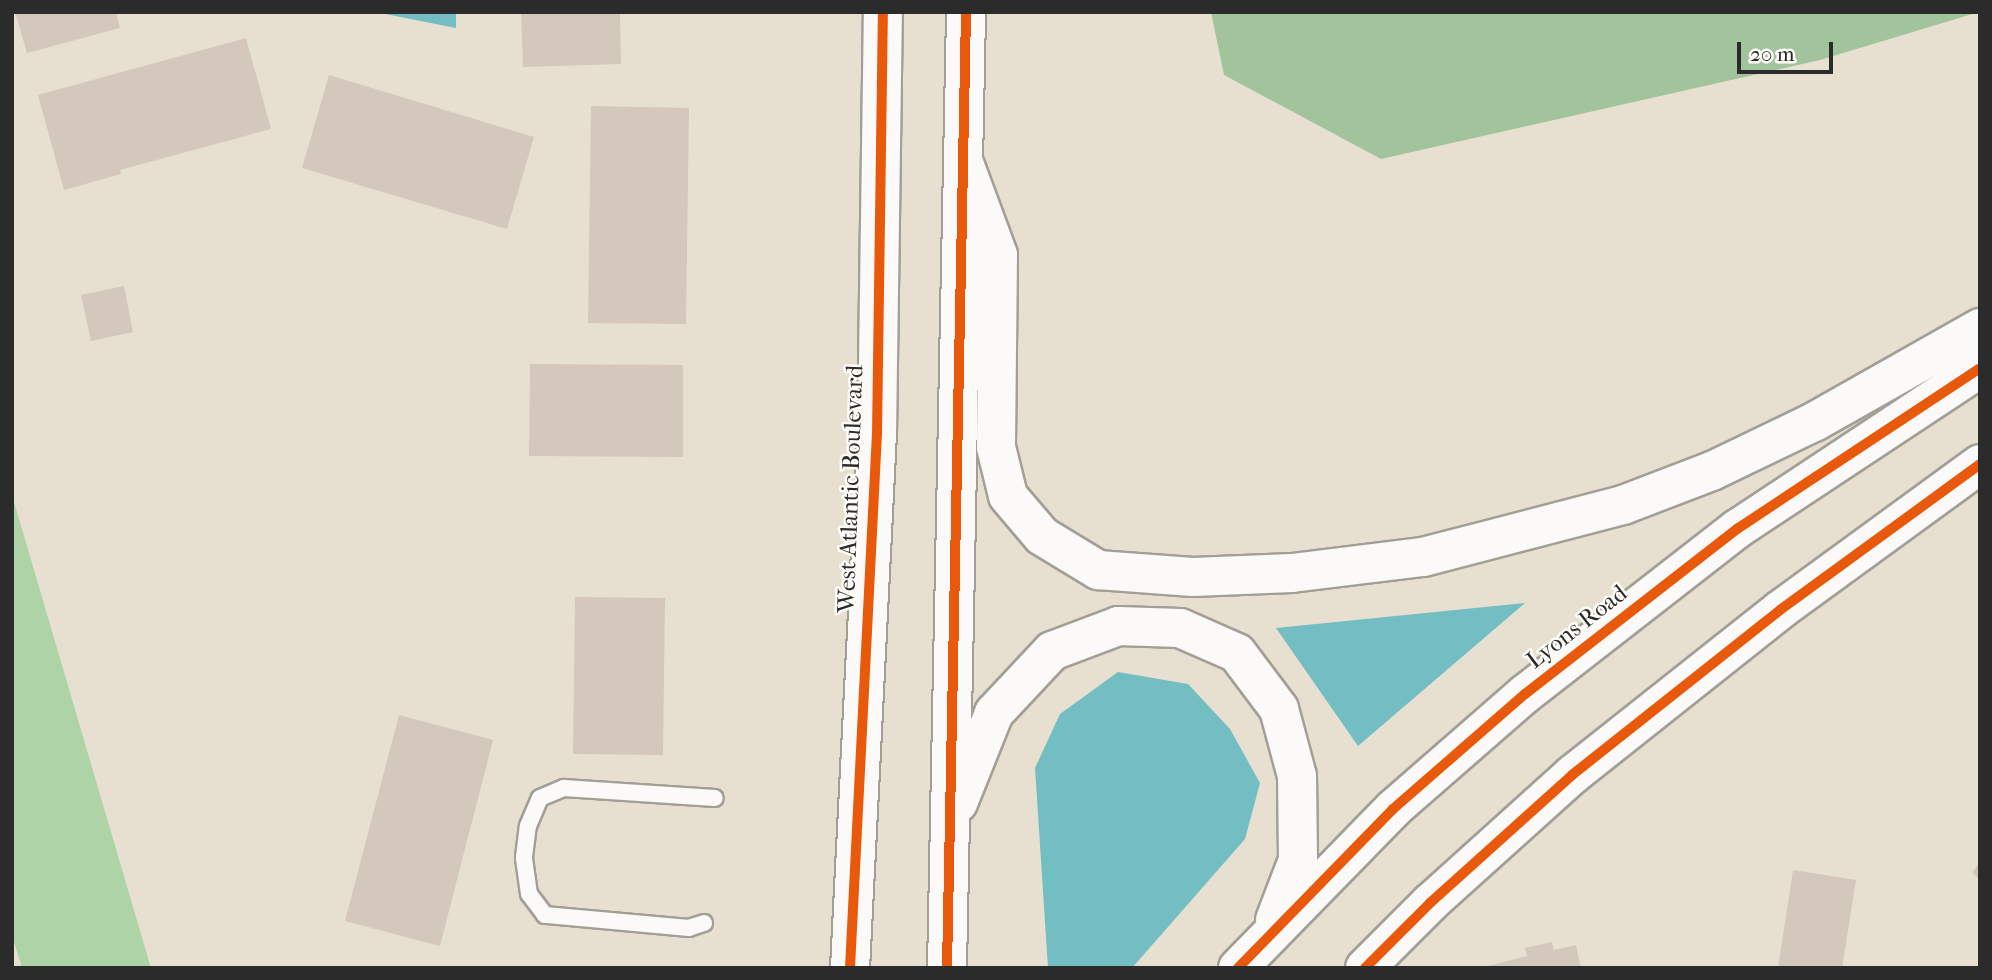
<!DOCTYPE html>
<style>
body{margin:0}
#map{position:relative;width:1992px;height:980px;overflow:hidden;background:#e7e0d1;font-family:"IM FELL French Canon",serif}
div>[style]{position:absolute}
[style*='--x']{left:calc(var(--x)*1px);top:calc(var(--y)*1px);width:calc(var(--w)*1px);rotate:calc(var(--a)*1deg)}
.green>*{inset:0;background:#aed3a7}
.forest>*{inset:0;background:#a1c49d}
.water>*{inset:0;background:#72bec2}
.building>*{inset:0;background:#d4c7bc}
.roads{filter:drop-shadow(2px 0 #a39f97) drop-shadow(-2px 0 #a39f97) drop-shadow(0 2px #a39f97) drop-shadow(0 -2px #a39f97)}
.service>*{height:16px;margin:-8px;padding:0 8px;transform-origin:8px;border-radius:8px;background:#fbfaf8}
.primary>*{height:38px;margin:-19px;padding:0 19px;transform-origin:19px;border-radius:19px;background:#fbfaf8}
.cycleway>*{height:10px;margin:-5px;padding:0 5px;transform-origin:5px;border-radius:5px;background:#e8590c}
span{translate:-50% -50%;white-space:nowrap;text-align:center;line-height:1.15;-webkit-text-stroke:5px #fdfcf7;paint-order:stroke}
.street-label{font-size:24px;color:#2b2b2b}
.frame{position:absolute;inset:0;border:14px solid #2b2b2b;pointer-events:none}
.scale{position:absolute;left:1737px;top:42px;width:96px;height:32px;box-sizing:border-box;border:4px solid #2b2b2b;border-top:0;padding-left:9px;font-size:21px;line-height:24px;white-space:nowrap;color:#2b2b2b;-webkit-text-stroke:5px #fdfcf7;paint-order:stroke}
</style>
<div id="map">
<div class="green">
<div style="clip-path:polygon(12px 495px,151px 968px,22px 968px,12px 935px)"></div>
</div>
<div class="forest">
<div style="clip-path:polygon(1211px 12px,1979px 12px,1820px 60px,1381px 159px,1224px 75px)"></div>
</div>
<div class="water">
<div style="clip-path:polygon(375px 12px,456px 12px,456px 28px)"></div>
<div style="clip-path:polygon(1525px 603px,1358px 746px,1276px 628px)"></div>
<div style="clip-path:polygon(1118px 672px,1188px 684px,1230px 729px,1260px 783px,1245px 839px,1132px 968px,1048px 968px,1035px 768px,1060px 714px)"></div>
</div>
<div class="building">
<div style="clip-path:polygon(15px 12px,116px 12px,120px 28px,27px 53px)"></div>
<div style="clip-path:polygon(521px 12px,620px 12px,621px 64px,523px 67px)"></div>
<div style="clip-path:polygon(246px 38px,271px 129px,120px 170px,121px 174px,64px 190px,38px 95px)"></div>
<div style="clip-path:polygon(329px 75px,534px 137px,507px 229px,302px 168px)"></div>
<div style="clip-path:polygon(591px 106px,689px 108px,686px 324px,588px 323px)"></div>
<div style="clip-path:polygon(124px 286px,133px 332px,91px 341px,81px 295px)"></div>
<div style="clip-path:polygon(530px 364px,683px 365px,683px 457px,529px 456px)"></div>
<div style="clip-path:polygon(575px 597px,665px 598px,663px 755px,573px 754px)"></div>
<div style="clip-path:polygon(399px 715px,493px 740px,440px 946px,345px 921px)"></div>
<div style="clip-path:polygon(1980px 861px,1980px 879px,1972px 873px)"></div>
<div style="clip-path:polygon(1793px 870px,1856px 880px,1842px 968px,1778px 968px)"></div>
<div style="clip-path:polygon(1552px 942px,1554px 950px,1576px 945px,1581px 968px,1480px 968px,1527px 956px,1525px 948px)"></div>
</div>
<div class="roads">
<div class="service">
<div style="--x:704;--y:923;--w:16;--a:162"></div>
<div style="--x:689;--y:928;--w:145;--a:-174.8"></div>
<div style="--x:545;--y:915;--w:26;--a:-127"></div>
<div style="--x:529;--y:894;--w:37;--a:-98"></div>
<div style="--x:524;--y:857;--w:31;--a:-83"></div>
<div style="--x:528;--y:826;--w:30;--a:-67"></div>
<div style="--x:540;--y:798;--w:26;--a:-23"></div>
<div style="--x:564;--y:788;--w:151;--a:3.8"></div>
</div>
<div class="primary">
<div style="--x:964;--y:163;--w:98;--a:69.7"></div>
<div style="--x:998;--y:255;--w:192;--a:90.6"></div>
<div style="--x:996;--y:447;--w:50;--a:76.2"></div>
<div style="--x:1008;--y:496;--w:52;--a:49.6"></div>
<div style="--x:1042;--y:536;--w:66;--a:31.3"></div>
<div style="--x:1098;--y:570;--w:95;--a:4.2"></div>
<div style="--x:1193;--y:577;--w:99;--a:-2.3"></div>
<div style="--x:1292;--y:573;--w:132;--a:-7"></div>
<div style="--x:1423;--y:557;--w:207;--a:-14.6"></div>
<div style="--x:1623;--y:505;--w:95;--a:-20.9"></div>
<div style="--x:1712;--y:471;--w:113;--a:-25.7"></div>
<div style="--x:1814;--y:422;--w:191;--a:-29.5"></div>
<div style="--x:958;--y:803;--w:97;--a:-68.2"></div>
<div style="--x:994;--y:713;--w:85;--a:-46.9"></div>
<div style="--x:1052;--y:651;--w:71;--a:-20.7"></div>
<div style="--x:1118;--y:626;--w:62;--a:1.8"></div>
<div style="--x:1180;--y:628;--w:62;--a:23.7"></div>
<div style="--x:1237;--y:653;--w:70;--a:53.1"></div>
<div style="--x:1279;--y:709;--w:69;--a:75"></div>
<div style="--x:1297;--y:776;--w:84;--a:89.3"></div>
<div style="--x:1298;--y:860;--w:64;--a:111"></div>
<div style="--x:850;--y:968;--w:535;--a:-87.11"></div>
<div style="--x:877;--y:434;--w:422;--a:-89.2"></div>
<div style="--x:947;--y:968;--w:956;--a:-88.86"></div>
<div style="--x:1238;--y:968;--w:222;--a:-45.7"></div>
<div style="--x:1393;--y:809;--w:175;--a:-41.1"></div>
<div style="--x:1525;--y:694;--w:269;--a:-37.9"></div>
<div style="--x:1737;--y:529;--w:291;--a:-33.5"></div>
<div style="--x:1365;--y:968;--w:92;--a:-45"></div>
<div style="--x:1430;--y:903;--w:191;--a:-42"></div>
<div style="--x:1572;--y:775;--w:265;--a:-38.4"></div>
<div style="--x:1780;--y:610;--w:248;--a:-36.1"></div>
</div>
</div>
<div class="cycleway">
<div style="--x:850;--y:968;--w:535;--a:-87.11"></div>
<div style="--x:877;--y:434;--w:422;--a:-89.2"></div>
<div style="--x:947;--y:968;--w:956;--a:-88.86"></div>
<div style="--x:1238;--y:968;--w:222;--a:-45.7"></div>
<div style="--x:1393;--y:809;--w:175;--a:-41.1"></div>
<div style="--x:1525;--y:694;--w:269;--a:-37.9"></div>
<div style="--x:1737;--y:529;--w:291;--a:-33.5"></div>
<div style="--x:1365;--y:968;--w:92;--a:-45"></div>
<div style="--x:1430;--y:903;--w:191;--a:-42"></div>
<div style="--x:1572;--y:775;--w:265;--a:-38.4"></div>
<div style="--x:1780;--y:610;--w:248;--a:-36.1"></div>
</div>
<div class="street-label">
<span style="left:851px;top:489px;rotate:-88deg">West Atlantic Boulevard</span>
<span style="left:1577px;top:627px;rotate:-38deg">Lyons Road</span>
</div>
<div class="frame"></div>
<div class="scale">20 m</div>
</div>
